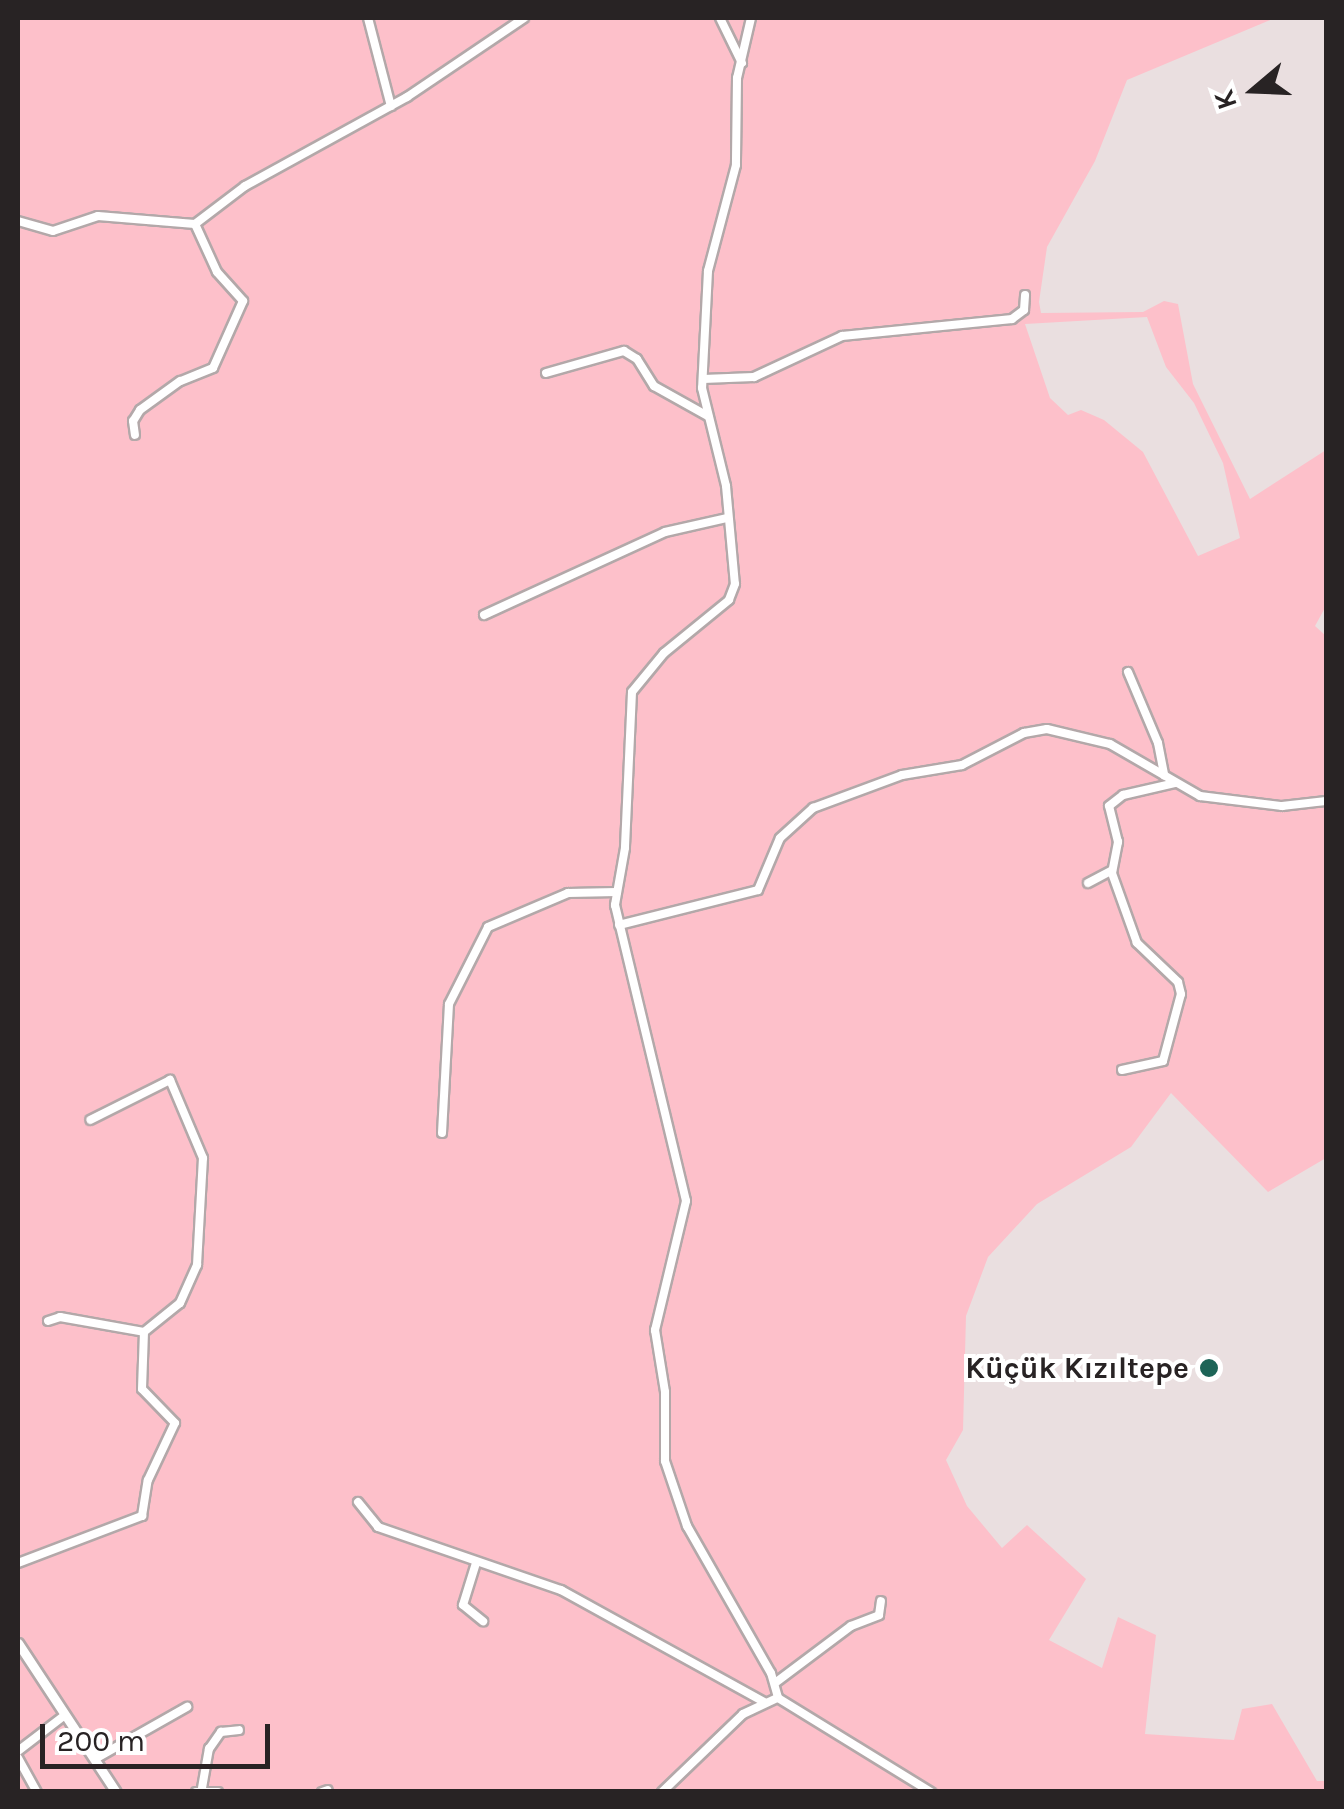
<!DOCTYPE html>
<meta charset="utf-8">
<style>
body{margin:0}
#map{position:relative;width:1344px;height:1809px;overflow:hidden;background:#eadfe0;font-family:Karla,sans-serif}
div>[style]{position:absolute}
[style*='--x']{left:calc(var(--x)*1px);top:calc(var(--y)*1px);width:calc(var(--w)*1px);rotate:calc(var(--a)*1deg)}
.green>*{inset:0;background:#fdc0ca}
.roads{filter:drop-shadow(2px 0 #b3a8a9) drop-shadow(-2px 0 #b3a8a9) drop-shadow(0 2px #b3a8a9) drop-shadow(0 -2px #b3a8a9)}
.minor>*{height:8px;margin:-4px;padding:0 4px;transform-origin:4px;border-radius:4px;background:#fff}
.tertiary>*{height:9px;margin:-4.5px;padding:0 4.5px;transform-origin:4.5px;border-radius:4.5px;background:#fff}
.dots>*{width:28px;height:28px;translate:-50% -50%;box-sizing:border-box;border:5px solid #fff;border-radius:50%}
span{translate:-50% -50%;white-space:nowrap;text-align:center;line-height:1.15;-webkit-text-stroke:8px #fff;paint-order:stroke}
.poi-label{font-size:30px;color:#282324;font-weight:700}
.right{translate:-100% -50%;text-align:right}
.frame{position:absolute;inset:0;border:20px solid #282324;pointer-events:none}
.north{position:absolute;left:1204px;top:40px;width:100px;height:100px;-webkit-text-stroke:8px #fff;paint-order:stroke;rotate:251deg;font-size:28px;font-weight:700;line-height:40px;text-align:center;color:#282324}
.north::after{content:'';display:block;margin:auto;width:35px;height:45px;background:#282324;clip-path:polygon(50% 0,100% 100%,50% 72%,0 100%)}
.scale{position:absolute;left:40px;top:1724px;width:230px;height:45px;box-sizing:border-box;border:5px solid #282324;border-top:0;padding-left:12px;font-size:30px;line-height:35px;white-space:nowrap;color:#282324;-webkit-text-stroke:8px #fff;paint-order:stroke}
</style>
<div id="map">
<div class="green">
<div style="clip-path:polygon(evenodd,18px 18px,1275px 18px,1127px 80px,1095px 161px,1047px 247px,1039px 302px,1041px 313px,1143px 312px,1164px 301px,1178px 304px,1193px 384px,1250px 499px,1326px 450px,1326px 606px,1315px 626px,1326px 636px,1326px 1158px,1268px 1192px,1171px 1093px,1131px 1147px,1037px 1204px,988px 1257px,966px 1316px,963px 1430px,946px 1460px,967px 1506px,1002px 1548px,1027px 1525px,1086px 1579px,1049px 1640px,1102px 1668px,1118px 1617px,1156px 1635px,1145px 1734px,1234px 1740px,1242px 1709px,1272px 1704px,1317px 1781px,1326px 1781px,1326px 1791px,18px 1791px,18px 18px,1147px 317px,1166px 367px,1194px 403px,1223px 463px,1240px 538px,1198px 556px,1143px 452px,1104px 420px,1081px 410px,1068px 415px,1050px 398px,1025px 324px,1147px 317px)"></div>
</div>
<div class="roads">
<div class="minor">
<div style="--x:368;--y:18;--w:91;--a:75.4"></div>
<div style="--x:720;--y:18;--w:50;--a:63.9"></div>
<div style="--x:751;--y:18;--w:62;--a:103.1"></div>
<div style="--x:737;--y:78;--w:87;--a:90.7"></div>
<div style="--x:736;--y:165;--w:110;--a:104.8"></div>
<div style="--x:708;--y:271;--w:117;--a:92.9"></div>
<div style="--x:702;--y:388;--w:101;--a:76.2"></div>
<div style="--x:726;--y:486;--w:98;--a:84.8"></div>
<div style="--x:735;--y:584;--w:17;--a:111"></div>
<div style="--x:729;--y:600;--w:84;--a:140.8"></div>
<div style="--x:664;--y:653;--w:50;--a:129.4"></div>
<div style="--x:632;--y:692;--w:156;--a:92.6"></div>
<div style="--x:625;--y:848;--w:58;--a:100"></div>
<div style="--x:615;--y:905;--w:304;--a:76.5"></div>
<div style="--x:686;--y:1201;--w:133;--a:103.5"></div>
<div style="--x:655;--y:1330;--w:63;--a:80.8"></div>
<div style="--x:665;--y:1392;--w:69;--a:90"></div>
<div style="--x:665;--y:1461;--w:69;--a:71.3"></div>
<div style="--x:687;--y:1526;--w:169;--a:60.3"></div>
<div style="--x:771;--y:1673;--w:26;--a:74"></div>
<div style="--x:18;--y:221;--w:36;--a:16"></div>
<div style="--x:53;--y:231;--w:47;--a:-18.4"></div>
<div style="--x:98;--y:216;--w:97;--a:4.7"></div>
<div style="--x:195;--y:224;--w:53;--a:65.4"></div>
<div style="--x:217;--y:272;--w:39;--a:48"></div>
<div style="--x:243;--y:301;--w:73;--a:114.1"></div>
<div style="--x:213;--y:368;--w:35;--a:158"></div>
<div style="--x:180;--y:381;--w:49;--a:144.1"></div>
<div style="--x:140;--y:410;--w:13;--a:122"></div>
<div style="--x:133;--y:421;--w:14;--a:82"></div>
<div style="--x:195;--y:224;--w:63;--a:-37.2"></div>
<div style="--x:245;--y:186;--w:185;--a:-28.8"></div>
<div style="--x:407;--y:97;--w:141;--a:-34"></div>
<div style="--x:546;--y:373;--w:81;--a:-15.8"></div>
<div style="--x:624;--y:351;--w:15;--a:32"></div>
<div style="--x:637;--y:359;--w:32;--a:58"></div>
<div style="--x:654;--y:386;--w:62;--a:29.1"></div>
<div style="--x:703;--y:379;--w:51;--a:-2.2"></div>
<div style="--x:754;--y:377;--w:97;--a:-25"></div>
<div style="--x:842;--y:336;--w:171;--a:-5.7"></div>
<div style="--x:1012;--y:319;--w:15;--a:-37"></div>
<div style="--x:1024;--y:310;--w:15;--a:-86"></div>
<div style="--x:484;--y:615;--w:199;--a:-24.6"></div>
<div style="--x:665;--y:532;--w:64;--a:-12.7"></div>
<div style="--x:1128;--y:672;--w:77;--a:67.1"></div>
<div style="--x:1158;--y:743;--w:33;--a:79"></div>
<div style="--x:1088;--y:883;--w:27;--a:-28"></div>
<div style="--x:619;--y:925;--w:143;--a:-14.1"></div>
<div style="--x:758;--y:890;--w:56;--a:-67.1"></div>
<div style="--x:780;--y:838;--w:45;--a:-42.3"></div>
<div style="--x:813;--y:808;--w:95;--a:-20.3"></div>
<div style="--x:902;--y:775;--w:61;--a:-9.5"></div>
<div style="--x:962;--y:765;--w:70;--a:-27.3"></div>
<div style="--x:1024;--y:733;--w:23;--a:-10"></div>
<div style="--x:1047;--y:729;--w:65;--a:13.4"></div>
<div style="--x:1110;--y:744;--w:104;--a:30"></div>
<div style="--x:1200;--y:796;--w:83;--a:7"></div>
<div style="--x:1282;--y:806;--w:44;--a:-6.5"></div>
<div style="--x:1122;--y:1070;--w:42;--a:-12.4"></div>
<div style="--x:1163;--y:1061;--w:69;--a:-75"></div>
<div style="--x:1181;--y:994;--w:12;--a:-104"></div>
<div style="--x:1178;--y:982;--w:57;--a:-136.4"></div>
<div style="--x:1137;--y:943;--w:74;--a:-109.7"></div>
<div style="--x:1112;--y:873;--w:32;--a:-79"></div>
<div style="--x:1118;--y:842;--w:37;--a:-104"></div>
<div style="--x:1109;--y:806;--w:18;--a:-38"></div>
<div style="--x:1123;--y:795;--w:53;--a:-13"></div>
<div style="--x:442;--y:1133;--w:129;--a:-86.9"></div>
<div style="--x:449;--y:1004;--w:86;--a:-63.1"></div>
<div style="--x:488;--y:927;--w:87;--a:-23"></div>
<div style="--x:568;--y:893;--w:49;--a:-1.2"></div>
<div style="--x:48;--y:1321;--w:13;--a:-18"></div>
<div style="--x:60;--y:1317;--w:85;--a:10.1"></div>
<div style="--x:144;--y:1332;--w:46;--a:-38.9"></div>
<div style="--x:180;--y:1303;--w:42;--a:-65.9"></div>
<div style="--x:197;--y:1265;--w:107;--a:-86.8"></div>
<div style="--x:203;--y:1158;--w:85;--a:-112.9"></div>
<div style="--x:170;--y:1080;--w:89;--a:153.4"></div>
<div style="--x:358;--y:1502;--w:32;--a:51"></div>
<div style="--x:378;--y:1527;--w:194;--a:19"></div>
<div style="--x:561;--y:1590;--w:232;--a:28.9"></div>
<div style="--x:18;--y:1563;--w:133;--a:-20.8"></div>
<div style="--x:142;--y:1516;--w:36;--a:-81"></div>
<div style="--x:148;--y:1480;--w:63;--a:-64.7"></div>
<div style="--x:175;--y:1423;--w:47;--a:-134.1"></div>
<div style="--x:142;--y:1389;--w:57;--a:-88"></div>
<div style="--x:476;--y:1563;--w:44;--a:107.2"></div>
<div style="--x:463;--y:1605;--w:26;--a:39"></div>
<div style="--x:775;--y:1683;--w:95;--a:-36.9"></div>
<div style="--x:851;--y:1626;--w:30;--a:-21"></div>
<div style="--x:879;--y:1615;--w:14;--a:-82"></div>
<div style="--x:18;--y:1751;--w:59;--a:-37.5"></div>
<div style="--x:18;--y:1758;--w:39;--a:61"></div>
<div style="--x:95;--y:1759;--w:106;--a:-29.5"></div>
<div style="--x:202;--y:1788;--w:40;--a:-80"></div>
<div style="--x:209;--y:1749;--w:21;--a:-55"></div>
<div style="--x:221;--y:1732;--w:18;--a:-6"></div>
<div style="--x:196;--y:1792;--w:22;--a:0"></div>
<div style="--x:322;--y:1792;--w:6;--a:-18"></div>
<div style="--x:662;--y:1792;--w:112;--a:-43.9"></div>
<div style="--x:743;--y:1714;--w:38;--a:-25"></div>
<div style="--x:778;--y:1698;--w:180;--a:31.6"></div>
</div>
<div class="tertiary">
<div style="--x:18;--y:1643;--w:178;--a:56.7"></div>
</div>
</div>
<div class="dots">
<div style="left:1209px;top:1368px;background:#1d6457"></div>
</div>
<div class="poi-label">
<span class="right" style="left:1189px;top:1368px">Küçük Kızıltepe</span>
</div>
<div class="frame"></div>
<div class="north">K</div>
<div class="scale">200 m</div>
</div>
